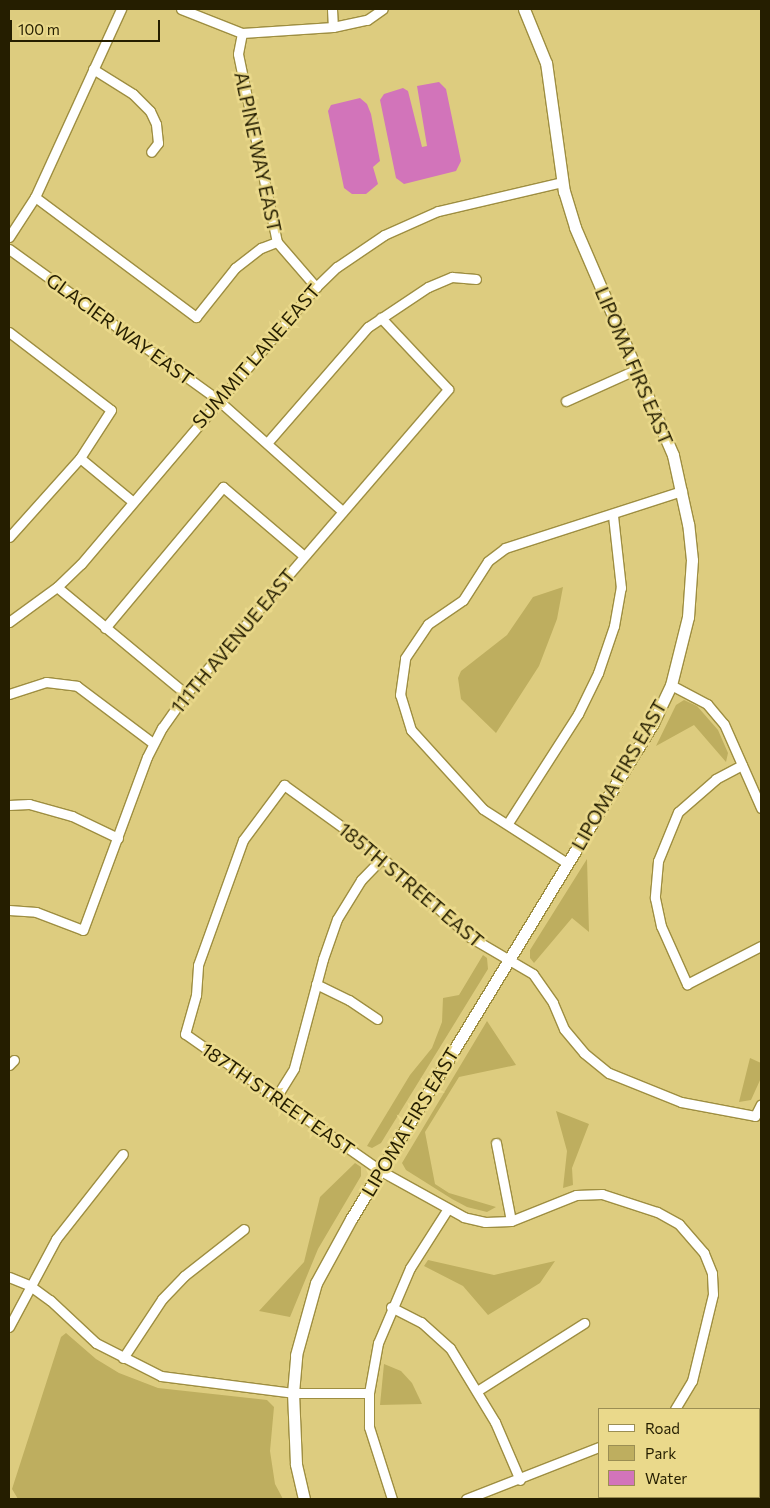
<!DOCTYPE html>
<style>
body{margin:0}
#map{position:relative;width:770px;height:1508px;overflow:hidden;background:#ddcc7f;font-family:Commissioner,sans-serif}
div>[style]{position:absolute}
[style*='--x']{left:calc(var(--x)*1px);top:calc(var(--y)*1px);width:calc(var(--w)*1px);rotate:calc(var(--a)*1deg)}
.green>*{inset:0;background:#beae5f}
.water>*{inset:0;background:#d274ba}
.roads{filter:drop-shadow(1px 0 #9e8e41) drop-shadow(-1px 0 #9e8e41) drop-shadow(0 1px #9e8e41) drop-shadow(0 -1px #9e8e41)}
.minor>*{height:9px;margin:-4.5px;padding:0 4.5px;transform-origin:4.5px;border-radius:4.5px;background:#fff}
.tertiary>*{height:11px;margin:-5.5px;padding:0 5.5px;transform-origin:5.5px;border-radius:5.5px;background:#fff}
span{translate:-50% -50%;white-space:nowrap;text-align:center;line-height:1.15;-webkit-text-stroke:5px #ead98b;paint-order:stroke}
.street-label{font-size:19px;color:#251e00}
.frame{position:absolute;inset:0;border:10px solid #251e00;pointer-events:none}
.legend{position:absolute;left:598px;top:1408px;width:162px;height:90px;box-sizing:border-box;background:#ead98b;border:1px solid #9b8e53;margin:0;padding:6px 9px;list-style:none;font-size:15px;color:#251e00}
.legend li{display:flex;align-items:center;gap:10px;height:25px}
.legend b{width:25px;border:1px solid #9b8e53}
.scale{position:absolute;left:10px;top:20px;width:150px;height:22px;box-sizing:border-box;border:2px solid #251e00;border-top:0;padding-left:6px;font-size:15px;line-height:18px;white-space:nowrap;color:#251e00;-webkit-text-stroke:4px #ead98b;paint-order:stroke}
</style>
<div id="map">
<div class="green">
<div style="clip-path:polygon(563px 587px,557px 619px,539px 666px,496px 733px,461px 699px,458px 678px,461px 671px,507px 635px,533px 597px)"></div>
<div style="clip-path:polygon(684px 700px,697px 706px,718px 730px,728px 753px,726px 762px,694px 725px,656px 746px,676px 705px)"></div>
<div style="clip-path:polygon(587px 859px,589px 932px,572px 918px,534px 963px,530px 958px,530px 950px)"></div>
<div style="clip-path:polygon(483px 955px,487px 958px,488px 969px,381px 1143px,372px 1148px,367px 1146px,410px 1075px,432px 1048px,442px 1022px,443px 998px,459px 995px)"></div>
<div style="clip-path:polygon(487px 1021px,516px 1065px,459px 1077px,425px 1132px,435px 1184px,449px 1193px,496px 1207px,487px 1212px,467px 1207px,452px 1199px,406px 1170px,402px 1163px)"></div>
<div style="clip-path:polygon(750px 1058px,761px 1063px,761px 1078px,751px 1100px,739px 1102px)"></div>
<div style="clip-path:polygon(556px 1111px,589px 1124px,572px 1168px,573px 1185px,563px 1188px,567px 1151px)"></div>
<div style="clip-path:polygon(355px 1163px,361px 1167px,361px 1176px,318px 1249px,290px 1317px,259px 1311px,304px 1262px,320px 1197px)"></div>
<div style="clip-path:polygon(428px 1260px,494px 1275px,555px 1261px,540px 1283px,488px 1315px,463px 1286px,424px 1266px)"></div>
<div style="clip-path:polygon(66px 1333px,96px 1359px,119px 1373px,158px 1388px,267px 1400px,274px 1407px,270px 1451px,275px 1484px,283px 1499px,18px 1499px,12px 1489px,61px 1337px)"></div>
<div style="clip-path:polygon(384px 1364px,401px 1371px,412px 1383px,422px 1404px,380px 1405px)"></div>
<div style="clip-path:polygon(623px 1497px,670px 1497px,618px 1499px)"></div>
</div>
<div class="water">
<div style="clip-path:polygon(439px 82px,446px 89px,461px 161px,456px 171px,404px 184px,396px 178px,380px 100px,384px 94px,403px 88px,408px 91px,422px 147px,427px 146px,417px 86px)"></div>
<div style="clip-path:polygon(360px 98px,367px 104px,371px 114px,380px 161px,373px 167px,378px 184px,366px 194px,352px 194px,344px 188px,328px 111px,331px 105px)"></div>
</div>
<div class="roads">
<div class="minor">
<div style="--x:181;--y:9;--w:66;--a:21.5"></div>
<div style="--x:242;--y:33;--w:91;--a:-3.8"></div>
<div style="--x:333;--y:27;--w:35;--a:-12"></div>
<div style="--x:367;--y:20;--w:19;--a:-35"></div>
<div style="--x:332;--y:9;--w:18;--a:87"></div>
<div style="--x:242;--y:33;--w:21;--a:101"></div>
<div style="--x:238;--y:54;--w:192;--a:78.3"></div>
<div style="--x:277;--y:242;--w:60;--a:49.1"></div>
<div style="--x:93;--y:69;--w:47;--a:32"></div>
<div style="--x:133;--y:94;--w:24;--a:45"></div>
<div style="--x:150;--y:111;--w:14;--a:65"></div>
<div style="--x:156;--y:124;--w:19;--a:84"></div>
<div style="--x:158;--y:143;--w:11;--a:128"></div>
<div style="--x:35;--y:197;--w:201;--a:36.7"></div>
<div style="--x:196;--y:317;--w:63;--a:-51.5"></div>
<div style="--x:235;--y:268;--w:33;--a:-38"></div>
<div style="--x:261;--y:248;--w:17;--a:-21"></div>
<div style="--x:9;--y:237;--w:48;--a:-57"></div>
<div style="--x:35;--y:197;--w:207;--a:-65.4"></div>
<div style="--x:9;--y:249;--w:258;--a:35.8"></div>
<div style="--x:218;--y:400;--w:166;--a:41.8"></div>
<div style="--x:9;--y:332;--w:128;--a:37.4"></div>
<div style="--x:111;--y:410;--w:57;--a:122.9"></div>
<div style="--x:80;--y:458;--w:106;--a:131.9"></div>
<div style="--x:566;--y:401;--w:76;--a:-24.2"></div>
<div style="--x:267;--y:443;--w:154;--a:-49"></div>
<div style="--x:368;--y:327;--w:72;--a:-33.7"></div>
<div style="--x:428;--y:287;--w:26;--a:-23"></div>
<div style="--x:452;--y:277;--w:24;--a:5"></div>
<div style="--x:80;--y:458;--w:67;--a:39.6"></div>
<div style="--x:57;--y:587;--w:168;--a:39.7"></div>
<div style="--x:9;--y:622;--w:59;--a:-36.1"></div>
<div style="--x:57;--y:587;--w:33;--a:-44"></div>
<div style="--x:81;--y:564;--w:363;--a:-49.7"></div>
<div style="--x:316;--y:287;--w:29;--a:-44"></div>
<div style="--x:337;--y:267;--w:57;--a:-34.2"></div>
<div style="--x:384;--y:235;--w:59;--a:-24"></div>
<div style="--x:438;--y:211;--w:128;--a:-13.1"></div>
<div style="--x:105;--y:628;--w:184;--a:-50.1"></div>
<div style="--x:223;--y:487;--w:106;--a:40.4"></div>
<div style="--x:671;--y:685;--w:41;--a:27.8"></div>
<div style="--x:707;--y:704;--w:26;--a:50"></div>
<div style="--x:724;--y:724;--w:92;--a:66.2"></div>
<div style="--x:9;--y:694;--w:39;--a:-18"></div>
<div style="--x:46;--y:682;--w:31;--a:7"></div>
<div style="--x:77;--y:686;--w:95;--a:36.9"></div>
<div style="--x:742;--y:765;--w:30;--a:152"></div>
<div style="--x:716;--y:779;--w:50;--a:139"></div>
<div style="--x:678;--y:812;--w:53;--a:112.2"></div>
<div style="--x:658;--y:861;--w:37;--a:95"></div>
<div style="--x:655;--y:898;--w:29;--a:78"></div>
<div style="--x:661;--y:926;--w:64;--a:65.9"></div>
<div style="--x:687;--y:984;--w:83;--a:-27.2"></div>
<div style="--x:9;--y:805;--w:20;--a:-3"></div>
<div style="--x:29;--y:804;--w:45;--a:15.6"></div>
<div style="--x:72;--y:816;--w:51;--a:25.6"></div>
<div style="--x:508;--y:823;--w:130;--a:-57.3"></div>
<div style="--x:578;--y:714;--w:46;--a:-64"></div>
<div style="--x:598;--y:673;--w:50;--a:-71.2"></div>
<div style="--x:614;--y:626;--w:39;--a:-80"></div>
<div style="--x:621;--y:588;--w:72;--a:-96.3"></div>
<div style="--x:567;--y:863;--w:100;--a:-147.3"></div>
<div style="--x:483;--y:809;--w:107;--a:-132.3"></div>
<div style="--x:411;--y:730;--w:37;--a:-107"></div>
<div style="--x:400;--y:695;--w:37;--a:-82"></div>
<div style="--x:405;--y:658;--w:41;--a:-55.9"></div>
<div style="--x:428;--y:624;--w:42;--a:-34.4"></div>
<div style="--x:463;--y:600;--w:46;--a:-57.3"></div>
<div style="--x:488;--y:561;--w:21;--a:-37"></div>
<div style="--x:505;--y:548;--w:186;--a:-17.9"></div>
<div style="--x:9;--y:910;--w:27;--a:4"></div>
<div style="--x:36;--y:912;--w:50;--a:21"></div>
<div style="--x:83;--y:930;--w:184;--a:-69.7"></div>
<div style="--x:147;--y:757;--w:33;--a:-63"></div>
<div style="--x:162;--y:728;--w:42;--a:-54.8"></div>
<div style="--x:186;--y:694;--w:402;--a:-49.3"></div>
<div style="--x:448;--y:389;--w:98;--a:-133.3"></div>
<div style="--x:316;--y:984;--w:37;--a:26"></div>
<div style="--x:349;--y:1000;--w:34;--a:34"></div>
<div style="--x:9;--y:1065;--w:7;--a:-45"></div>
<div style="--x:275;--y:1099;--w:36;--a:-58"></div>
<div style="--x:294;--y:1068;--w:113;--a:-75.1"></div>
<div style="--x:323;--y:959;--w:42;--a:-70.7"></div>
<div style="--x:337;--y:919;--w:46;--a:-58.4"></div>
<div style="--x:361;--y:880;--w:29;--a:-46"></div>
<div style="--x:496;--y:1143;--w:79;--a:79.1"></div>
<div style="--x:9;--y:1277;--w:22;--a:22"></div>
<div style="--x:29;--y:1285;--w:26;--a:36"></div>
<div style="--x:50;--y:1300;--w:63;--a:43.1"></div>
<div style="--x:96;--y:1343;--w:73;--a:26.9"></div>
<div style="--x:161;--y:1376;--w:133;--a:7.3"></div>
<div style="--x:293;--y:1393;--w:76;--a:0"></div>
<div style="--x:391;--y:1307;--w:34;--a:27"></div>
<div style="--x:421;--y:1322;--w:39;--a:42"></div>
<div style="--x:450;--y:1348;--w:87;--a:58.7"></div>
<div style="--x:495;--y:1422;--w:63;--a:66.7"></div>
<div style="--x:9;--y:1327;--w:100;--a:-61.9"></div>
<div style="--x:56;--y:1239;--w:108;--a:-51.8"></div>
<div style="--x:123;--y:1358;--w:71;--a:-56.5"></div>
<div style="--x:162;--y:1299;--w:32;--a:-46"></div>
<div style="--x:184;--y:1276;--w:76;--a:-38.1"></div>
<div style="--x:477;--y:1391;--w:127;--a:-32.4"></div>
<div style="--x:675;--y:1409;--w:33;--a:-59"></div>
<div style="--x:692;--y:1381;--w:89;--a:-76.4"></div>
<div style="--x:713;--y:1294;--w:21;--a:-93"></div>
<div style="--x:712;--y:1273;--w:22;--a:-112"></div>
<div style="--x:704;--y:1253;--w:38;--a:-131"></div>
<div style="--x:679;--y:1224;--w:25;--a:-151"></div>
<div style="--x:657;--y:1212;--w:58;--a:-161.9"></div>
<div style="--x:602;--y:1194;--w:26;--a:178"></div>
<div style="--x:576;--y:1195;--w:70;--a:158.2"></div>
<div style="--x:511;--y:1221;--w:26;--a:178"></div>
<div style="--x:485;--y:1222;--w:22;--a:-167"></div>
<div style="--x:464;--y:1217;--w:95;--a:-151"></div>
<div style="--x:381;--y:1171;--w:239;--a:-145"></div>
<div style="--x:185;--y:1034;--w:41;--a:-74.2"></div>
<div style="--x:196;--y:995;--w:30;--a:-86"></div>
<div style="--x:198;--y:965;--w:133;--a:-70.2"></div>
<div style="--x:243;--y:840;--w:69;--a:-53.3"></div>
<div style="--x:284;--y:785;--w:106;--a:35.8"></div>
<div style="--x:370;--y:847;--w:135;--a:42"></div>
<div style="--x:470;--y:937;--w:73;--a:30.4"></div>
<div style="--x:533;--y:974;--w:35;--a:55"></div>
<div style="--x:553;--y:1003;--w:28;--a:67"></div>
<div style="--x:564;--y:1029;--w:31;--a:50"></div>
<div style="--x:584;--y:1053;--w:32;--a:39"></div>
<div style="--x:609;--y:1073;--w:78;--a:21.9"></div>
<div style="--x:681;--y:1102;--w:75;--a:10.7"></div>
<div style="--x:755;--y:1116;--w:13;--a:-63"></div>
<div style="--x:392;--y:1499;--w:76;--a:-107.7"></div>
<div style="--x:369;--y:1427;--w:34;--a:-90"></div>
<div style="--x:369;--y:1393;--w:51;--a:-79.8"></div>
<div style="--x:378;--y:1343;--w:82;--a:-66.9"></div>
<div style="--x:410;--y:1268;--w:69;--a:-57.5"></div>
<div style="--x:466;--y:1499;--w:143;--a:-21.4"></div>
</div>
<div class="tertiary">
<div style="--x:304;--y:1499;--w:36;--a:-103"></div>
<div style="--x:296;--y:1464;--w:71;--a:-92.4"></div>
<div style="--x:293;--y:1393;--w:38;--a:-85"></div>
<div style="--x:296;--y:1355;--w:75;--a:-74.5"></div>
<div style="--x:316;--y:1283;--w:73;--a:-61.3"></div>
<div style="--x:351;--y:1219;--w:581;--a:-58.66"></div>
<div style="--x:653;--y:723;--w:42;--a:-64.7"></div>
<div style="--x:671;--y:685;--w:70;--a:-76"></div>
<div style="--x:688;--y:617;--w:57;--a:-86"></div>
<div style="--x:692;--y:560;--w:36;--a:-96"></div>
<div style="--x:688;--y:524;--w:71;--a:-102.3"></div>
<div style="--x:673;--y:455;--w:248;--a:-113.3"></div>
<div style="--x:575;--y:227;--w:37;--a:-107"></div>
<div style="--x:564;--y:192;--w:130;--a:-97.9"></div>
<div style="--x:546;--y:63;--w:58;--a:-112.2"></div>
</div>
</div>
<div class="street-label">
<span style="left:258px;top:152px;rotate:78deg">ALPINE WAY EAST</span>
<span style="left:120px;top:329px;rotate:36deg">GLACIER WAY EAST</span>
<span style="left:256px;top:356px;rotate:-49deg">SUMMIT LANE EAST</span>
<span style="left:634px;top:366px;rotate:67deg">LIPOMA FIRS EAST</span>
<span style="left:233px;top:641px;rotate:-50deg">111TH AVENUE EAST</span>
<span style="left:619px;top:775px;rotate:-60deg">LIPOMA FIRS EAST</span>
<span style="left:411px;top:885px;rotate:40deg">185TH STREET EAST</span>
<span style="left:278px;top:1099px;rotate:35deg">187TH STREET EAST</span>
<span style="left:410px;top:1122px;rotate:-59deg">LIPOMA FIRS EAST</span>
</div>
<div class="frame"></div>
<ul class="legend">
<li><b style="height:6px;background:#fff"></b>Road</li>
<li><b style="height:14px;background:#beae5f"></b>Park</li>
<li><b style="height:14px;background:#d274ba"></b>Water</li>
</ul>
<div class="scale">100 m</div>
</div>
